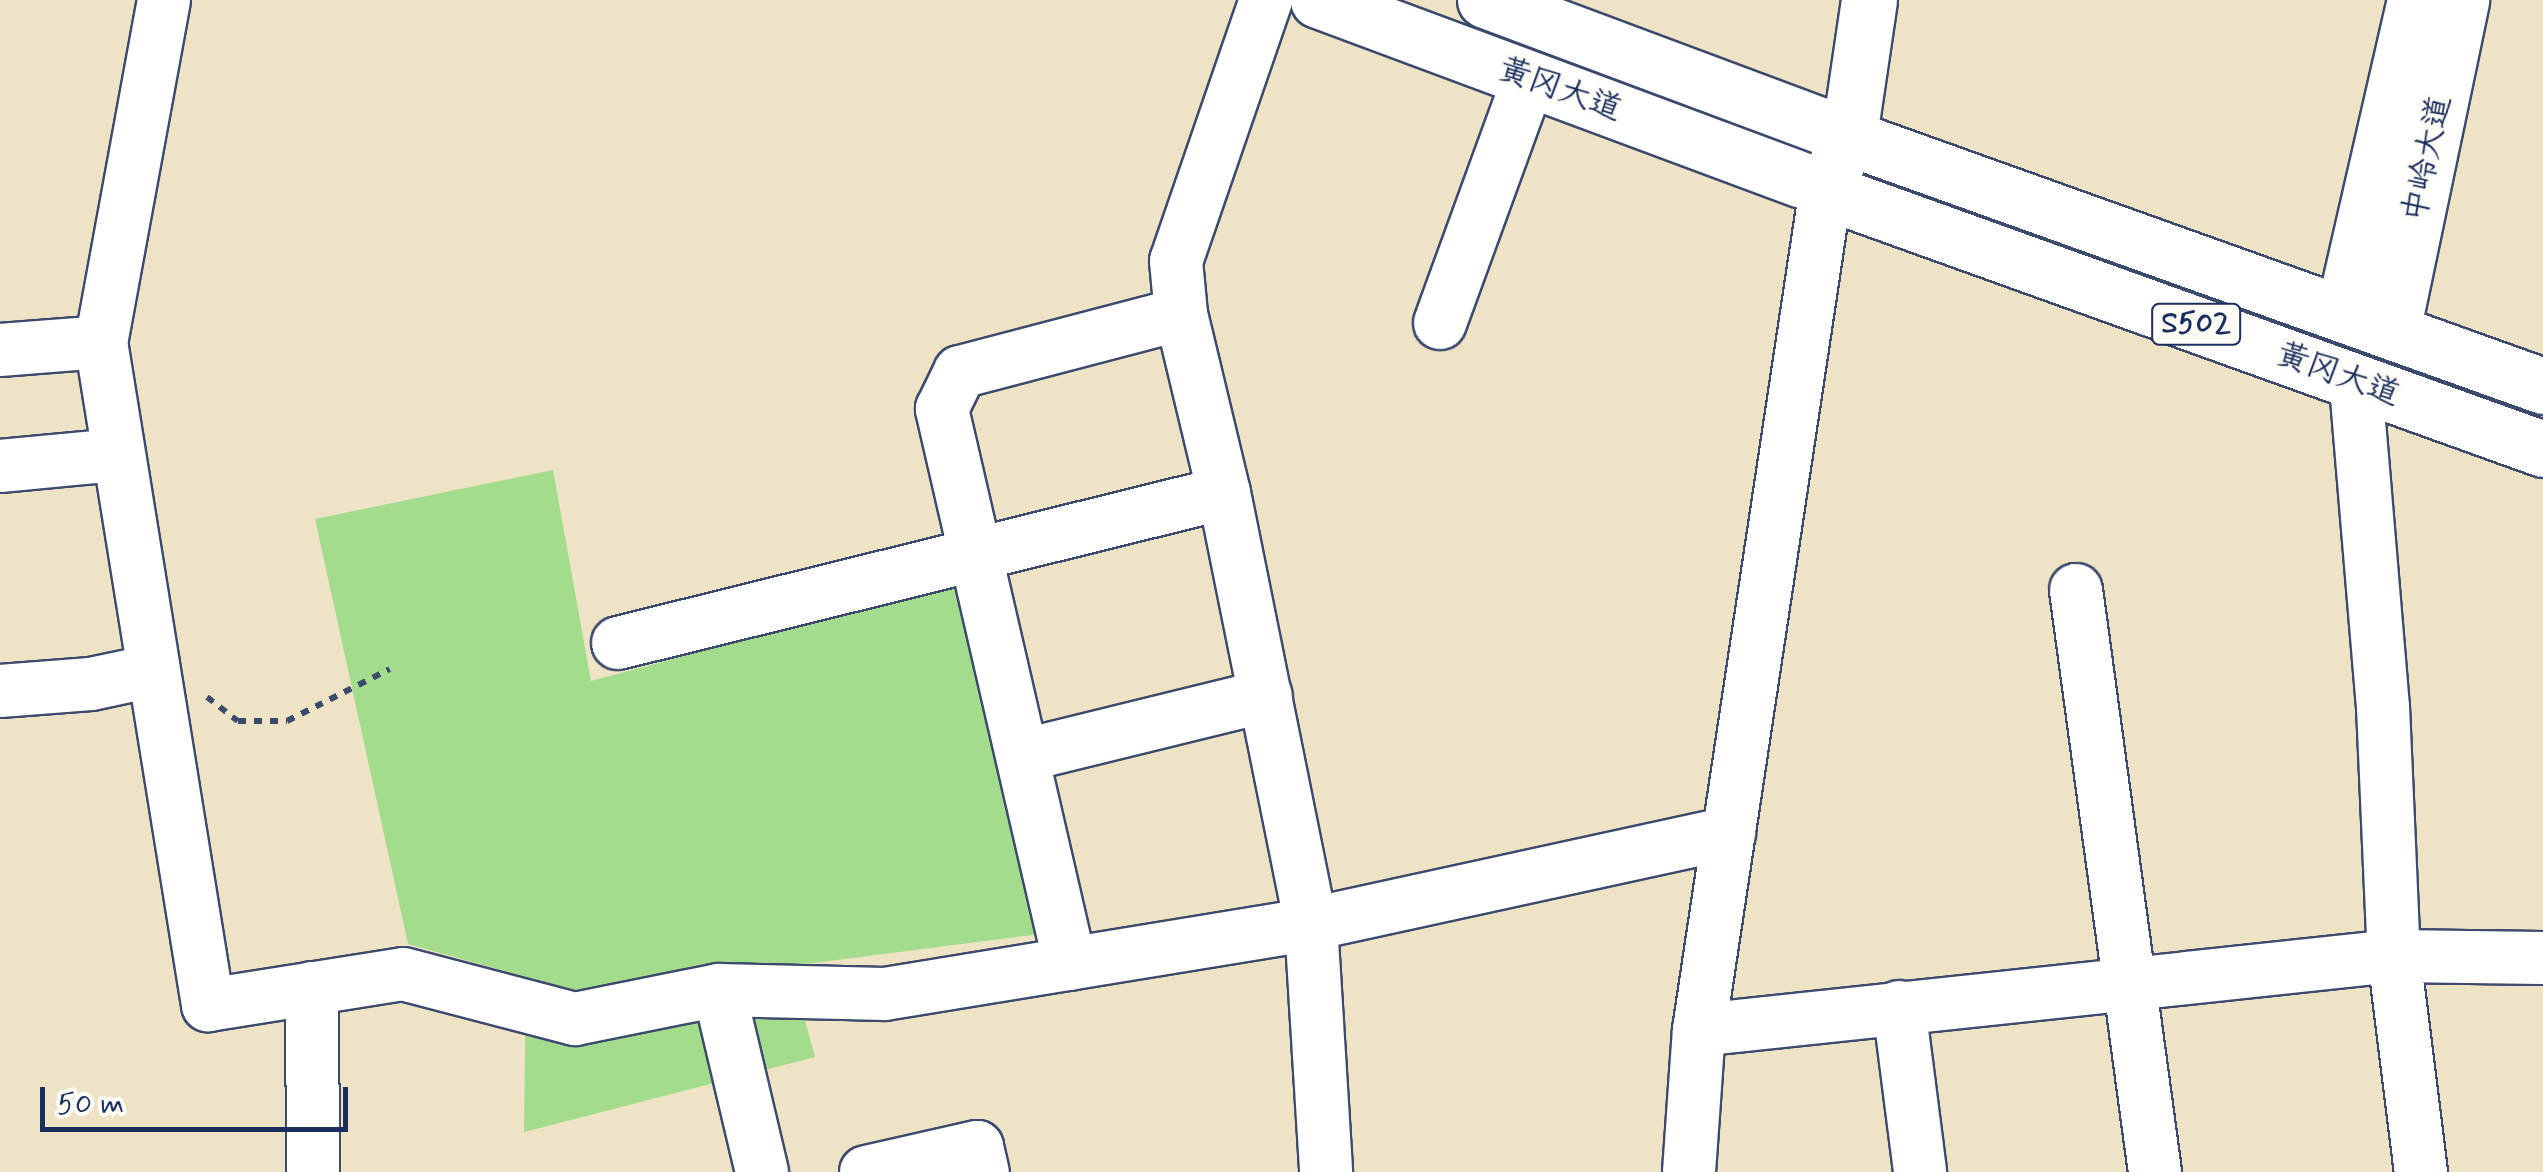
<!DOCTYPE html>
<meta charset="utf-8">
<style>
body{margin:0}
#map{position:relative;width:2543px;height:1172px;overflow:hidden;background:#efe3c5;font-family:Mynerve,"LXGW WenKai TC",sans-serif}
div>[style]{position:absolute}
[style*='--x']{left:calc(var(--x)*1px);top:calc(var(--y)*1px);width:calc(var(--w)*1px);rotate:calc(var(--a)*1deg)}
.green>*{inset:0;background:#a4dc8e}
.path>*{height:6px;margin-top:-3px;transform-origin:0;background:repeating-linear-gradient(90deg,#3b4a6d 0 8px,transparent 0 16px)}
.roads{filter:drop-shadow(2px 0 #3b4a6d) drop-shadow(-2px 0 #3b4a6d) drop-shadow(0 2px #3b4a6d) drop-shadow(0 -2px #3b4a6d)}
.minor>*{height:52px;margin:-26px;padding:0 26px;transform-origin:26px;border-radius:26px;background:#fff}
.major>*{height:55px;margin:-27.5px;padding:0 27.5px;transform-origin:27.5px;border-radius:27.5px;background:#fff}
span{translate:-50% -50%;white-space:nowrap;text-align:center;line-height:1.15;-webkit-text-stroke:8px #fdfcf7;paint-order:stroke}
.shield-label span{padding:2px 8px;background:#fdfcf7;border:2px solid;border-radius:8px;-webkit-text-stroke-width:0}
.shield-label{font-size:30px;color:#1b2f5e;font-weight:700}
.street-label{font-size:32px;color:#1b2f5e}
.scale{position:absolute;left:40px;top:1087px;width:308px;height:45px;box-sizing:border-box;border:5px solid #1b2f5e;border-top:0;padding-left:12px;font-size:30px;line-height:35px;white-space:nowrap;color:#1b2f5e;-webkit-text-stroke:8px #fdfcf7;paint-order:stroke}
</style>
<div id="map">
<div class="green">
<div style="clip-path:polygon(553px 470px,591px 681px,955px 583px,1040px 934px,790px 966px,815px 1057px,524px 1132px,526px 977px,408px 944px,315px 519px)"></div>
</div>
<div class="path">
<div style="--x:207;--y:697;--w:39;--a:38"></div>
<div style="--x:238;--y:721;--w:49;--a:0"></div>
<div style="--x:287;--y:721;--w:115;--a:-26.8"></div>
</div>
<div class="roads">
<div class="minor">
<div style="--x:164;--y:0;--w:348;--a:100.4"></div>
<div style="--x:101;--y:342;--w:672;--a:80.83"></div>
<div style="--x:208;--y:1005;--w:197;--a:-9"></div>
<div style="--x:403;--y:974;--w:178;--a:14.7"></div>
<div style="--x:575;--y:1019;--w:147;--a:-11.4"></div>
<div style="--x:719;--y:990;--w:166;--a:1.4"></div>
<div style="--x:885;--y:994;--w:432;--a:-9.3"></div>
<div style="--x:1311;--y:924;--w:428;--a:-12.3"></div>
<div style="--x:1266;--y:0;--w:276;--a:109"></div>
<div style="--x:1176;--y:261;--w:53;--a:84.6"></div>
<div style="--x:1181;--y:314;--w:184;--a:76.5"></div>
<div style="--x:1224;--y:493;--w:440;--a:78.6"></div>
<div style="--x:1311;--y:924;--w:248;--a:86.5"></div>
<div style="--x:1440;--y:323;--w:249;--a:-70"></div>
<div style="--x:0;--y:350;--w:101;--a:-4.5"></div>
<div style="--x:2356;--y:386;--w:322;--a:85.2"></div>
<div style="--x:2383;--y:707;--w:249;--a:87.5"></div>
<div style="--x:2394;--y:956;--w:218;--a:82.9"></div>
<div style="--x:0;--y:466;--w:118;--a:-5.4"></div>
<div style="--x:2076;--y:590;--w:587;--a:82.27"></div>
<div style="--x:618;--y:643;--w:624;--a:-13.9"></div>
<div style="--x:0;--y:691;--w:91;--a:-4.4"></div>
<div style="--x:91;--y:684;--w:62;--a:-12"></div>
<div style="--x:1025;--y:755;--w:248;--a:-13.8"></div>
<div style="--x:1070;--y:964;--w:570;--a:-102.99"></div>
<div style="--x:942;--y:409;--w:41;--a:-64.1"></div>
<div style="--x:960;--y:372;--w:228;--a:-14.7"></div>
<div style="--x:312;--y:988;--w:184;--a:89.7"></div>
<div style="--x:719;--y:990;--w:187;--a:76.7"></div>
<div style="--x:1899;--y:1007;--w:166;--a:82.7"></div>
<div style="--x:1699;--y:1030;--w:699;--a:-6.08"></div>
<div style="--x:2394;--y:956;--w:149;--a:0.8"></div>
<div style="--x:866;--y:1172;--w:114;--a:-12.7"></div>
<div style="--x:977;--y:1147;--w:26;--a:77"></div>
<div style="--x:1689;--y:1172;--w:142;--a:-86"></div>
<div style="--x:1699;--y:1030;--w:844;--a:-81.42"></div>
</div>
<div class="major">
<div style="--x:1318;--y:0;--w:516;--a:20.4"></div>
<div style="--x:1485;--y:0;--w:380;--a:20.5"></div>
<div style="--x:1864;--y:143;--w:721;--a:19.69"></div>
<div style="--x:1835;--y:168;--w:49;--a:-70.8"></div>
<div style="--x:1851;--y:122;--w:123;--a:-81.6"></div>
<div style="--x:1850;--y:200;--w:736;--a:19.76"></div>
<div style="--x:2346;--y:301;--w:309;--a:-77.1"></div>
<div style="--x:2395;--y:317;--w:324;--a:-78.2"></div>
</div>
</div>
<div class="shield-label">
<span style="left:2196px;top:324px">S502</span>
</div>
<div class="street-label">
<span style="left:1560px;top:90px;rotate:20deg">黄冈大道</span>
<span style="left:2428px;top:159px;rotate:-78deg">中岭大道</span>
<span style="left:2338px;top:375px;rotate:20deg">黄冈大道</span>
</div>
<div class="scale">50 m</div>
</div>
